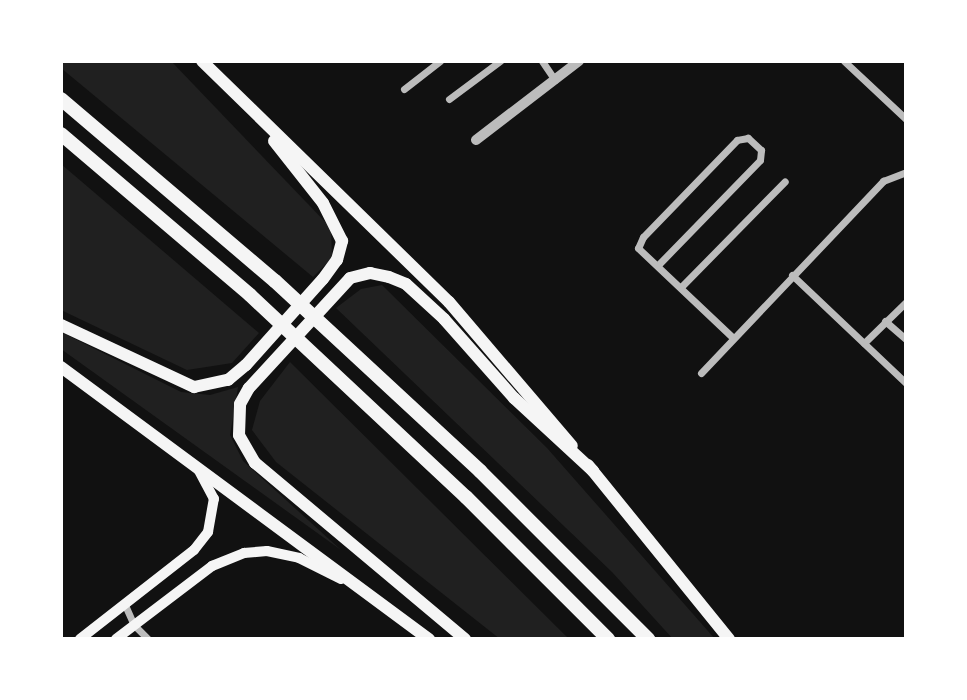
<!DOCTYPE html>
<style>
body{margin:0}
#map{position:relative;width:967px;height:700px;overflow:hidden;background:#111;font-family:Roboto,sans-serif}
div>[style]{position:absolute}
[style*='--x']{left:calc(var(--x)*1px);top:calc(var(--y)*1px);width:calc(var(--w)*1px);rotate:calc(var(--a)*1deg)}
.green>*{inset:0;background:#202020}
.minor>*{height:7px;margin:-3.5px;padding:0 3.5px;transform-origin:3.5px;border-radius:3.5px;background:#bcbcbc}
.tertiary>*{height:10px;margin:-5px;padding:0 5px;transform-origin:5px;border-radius:5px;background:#bcbcbc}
.secondary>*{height:10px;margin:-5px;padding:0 5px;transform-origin:5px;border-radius:5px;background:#f5f5f5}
.primary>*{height:12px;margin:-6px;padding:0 6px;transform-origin:6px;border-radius:6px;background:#f5f5f5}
.motorway>*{height:14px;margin:-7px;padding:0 7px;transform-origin:7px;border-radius:7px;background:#f5f5f5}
span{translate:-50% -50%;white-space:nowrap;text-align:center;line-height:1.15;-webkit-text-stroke:6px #fff;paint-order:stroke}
.frame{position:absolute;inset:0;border:63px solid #fff;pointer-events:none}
</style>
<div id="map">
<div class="green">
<div style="clip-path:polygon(61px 61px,171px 61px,331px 228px,332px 258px,313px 277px,61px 68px)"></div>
<div style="clip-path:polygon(61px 164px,259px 333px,232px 363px,187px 370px,61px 310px)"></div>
<div style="clip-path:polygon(382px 285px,547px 448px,715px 639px,673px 639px,612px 572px,336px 308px,361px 289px)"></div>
<div style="clip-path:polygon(61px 332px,181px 392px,210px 395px,238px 387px,230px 435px,243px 461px,341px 550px,61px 349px)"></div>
<div style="clip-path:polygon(290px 362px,569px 639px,500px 639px,276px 462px,252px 430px,260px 401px)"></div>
</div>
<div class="minor">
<div style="--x:542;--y:61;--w:23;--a:56"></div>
<div style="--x:844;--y:61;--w:85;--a:43.1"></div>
<div style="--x:404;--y:89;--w:46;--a:-37.9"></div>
<div style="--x:449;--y:99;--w:64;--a:-36.7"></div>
<div style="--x:658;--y:265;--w:146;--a:-45.8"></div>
<div style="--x:760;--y:160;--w:10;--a:-84"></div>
<div style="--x:761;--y:150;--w:18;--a:-137"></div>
<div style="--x:748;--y:138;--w:11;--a:170"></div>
<div style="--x:737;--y:140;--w:135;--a:134.1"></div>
<div style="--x:643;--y:237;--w:12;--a:114"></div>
<div style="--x:638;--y:248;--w:129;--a:43.4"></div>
<div style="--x:792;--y:275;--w:157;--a:43.5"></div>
<div style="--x:681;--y:287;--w:148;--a:-45.5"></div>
<div style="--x:885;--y:321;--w:28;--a:41"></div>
<div style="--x:864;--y:343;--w:59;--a:-44.3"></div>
<div style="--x:701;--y:373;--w:265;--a:-46.5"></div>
<div style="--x:883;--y:181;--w:25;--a:-21"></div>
<div style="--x:125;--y:605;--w:22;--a:66"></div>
<div style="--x:134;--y:625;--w:20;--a:45"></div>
</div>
<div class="tertiary">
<div style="--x:476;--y:140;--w:130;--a:-37.5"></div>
</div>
<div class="secondary">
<div style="--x:80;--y:639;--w:145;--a:-38"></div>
<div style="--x:194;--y:550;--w:23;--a:-52"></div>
<div style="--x:208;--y:532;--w:34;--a:-80"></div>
<div style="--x:214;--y:499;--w:32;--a:-118"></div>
<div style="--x:116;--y:639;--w:121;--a:-37.2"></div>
<div style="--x:212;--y:566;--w:35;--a:-22"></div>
<div style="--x:244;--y:553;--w:23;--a:-5"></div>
<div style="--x:267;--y:551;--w:33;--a:12"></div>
<div style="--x:299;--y:558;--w:47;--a:26.6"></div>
</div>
<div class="primary">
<div style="--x:202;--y:61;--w:345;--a:44.3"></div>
<div style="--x:449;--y:302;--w:189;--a:49.5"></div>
<div style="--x:61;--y:325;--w:147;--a:25"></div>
<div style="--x:194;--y:387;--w:35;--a:-12"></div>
<div style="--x:228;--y:380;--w:23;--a:-40"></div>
<div style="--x:246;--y:365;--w:115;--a:-48.2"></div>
<div style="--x:323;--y:279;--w:24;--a:-54"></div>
<div style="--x:337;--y:260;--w:20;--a:-75"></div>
<div style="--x:342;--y:241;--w:42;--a:-116.6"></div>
<div style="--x:323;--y:203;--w:79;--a:-128.3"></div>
<div style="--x:61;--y:367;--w:458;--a:36.5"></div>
<div style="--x:588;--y:465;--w:224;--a:51"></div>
<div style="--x:465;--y:639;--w:274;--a:-140"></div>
<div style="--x:255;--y:463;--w:32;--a:-120"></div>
<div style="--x:239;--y:435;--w:31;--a:-88"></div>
<div style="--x:240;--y:404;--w:18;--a:-61"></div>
<div style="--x:249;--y:388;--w:149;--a:-47.4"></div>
<div style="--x:350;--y:278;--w:21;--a:-14"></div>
<div style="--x:370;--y:273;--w:19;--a:12"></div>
<div style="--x:389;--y:277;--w:18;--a:22"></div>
<div style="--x:406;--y:284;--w:52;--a:42.6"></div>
<div style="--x:444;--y:319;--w:106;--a:48.5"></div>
<div style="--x:514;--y:398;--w:108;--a:42.7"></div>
</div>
<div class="motorway">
<div style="--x:61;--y:99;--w:281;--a:40.4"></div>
<div style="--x:275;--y:281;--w:280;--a:42.8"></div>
<div style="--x:480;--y:471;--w:238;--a:45"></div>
<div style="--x:61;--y:134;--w:248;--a:40.4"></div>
<div style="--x:250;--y:295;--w:296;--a:43.1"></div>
<div style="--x:466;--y:497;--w:201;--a:45"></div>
</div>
<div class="frame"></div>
</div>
